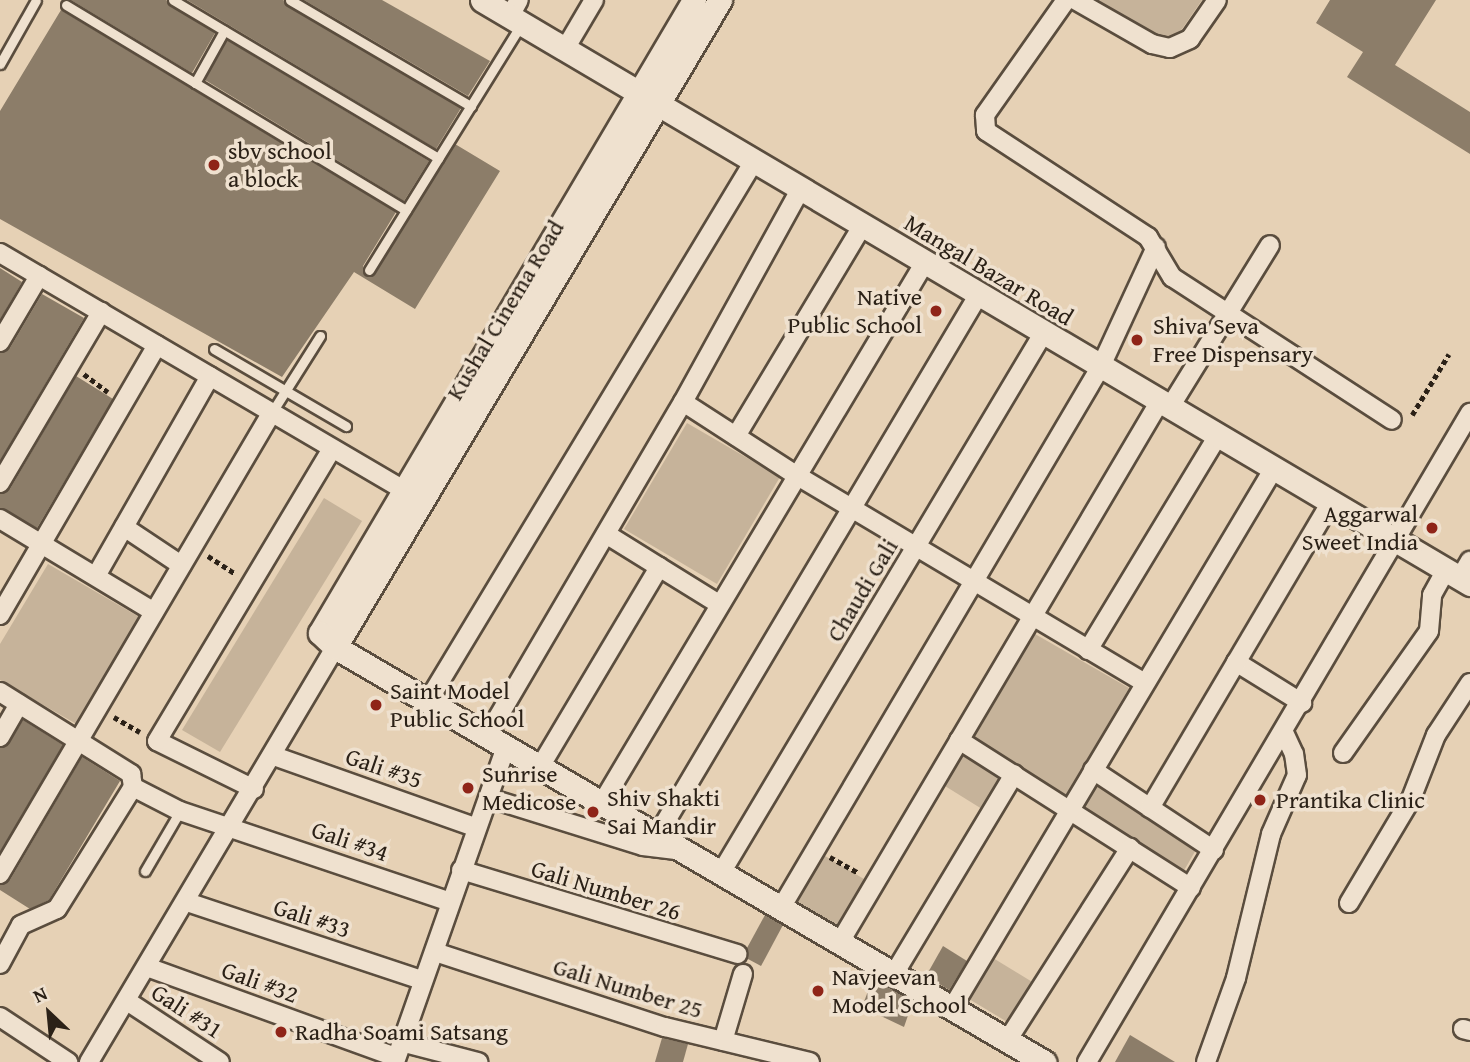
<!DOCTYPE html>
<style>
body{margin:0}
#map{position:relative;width:1470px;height:1062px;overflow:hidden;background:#e6d1b5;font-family:"Gentium Book Plus",serif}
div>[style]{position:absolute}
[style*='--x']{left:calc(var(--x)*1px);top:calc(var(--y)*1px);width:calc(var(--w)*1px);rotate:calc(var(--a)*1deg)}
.green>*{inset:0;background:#c6b39a}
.building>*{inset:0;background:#8c7d69}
.path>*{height:4.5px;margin-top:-2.25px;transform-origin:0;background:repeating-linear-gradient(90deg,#2b2117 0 5px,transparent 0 8.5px)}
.roads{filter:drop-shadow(2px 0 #5a4d3e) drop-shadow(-2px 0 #5a4d3e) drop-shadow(0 2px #5a4d3e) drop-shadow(0 -2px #5a4d3e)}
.service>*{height:9px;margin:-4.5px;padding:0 4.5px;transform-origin:4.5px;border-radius:4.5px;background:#efe1cf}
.minor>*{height:18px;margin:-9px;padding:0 9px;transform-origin:9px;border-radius:9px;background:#efe1cf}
.tertiary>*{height:23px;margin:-11.5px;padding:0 11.5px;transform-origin:11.5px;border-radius:11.5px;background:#efe1cf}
.dots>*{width:19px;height:19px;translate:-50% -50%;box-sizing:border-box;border:4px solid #efe1cf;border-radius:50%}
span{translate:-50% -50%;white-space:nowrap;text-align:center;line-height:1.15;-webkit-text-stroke:7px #efe1cf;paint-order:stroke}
.poi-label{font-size:24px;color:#2b2117}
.left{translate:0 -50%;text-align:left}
.right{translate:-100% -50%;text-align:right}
.street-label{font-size:24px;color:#2b2117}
.north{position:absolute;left:14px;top:978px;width:70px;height:70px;-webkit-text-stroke:5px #efe1cf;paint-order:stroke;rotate:334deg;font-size:19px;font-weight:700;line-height:28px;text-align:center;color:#2b2117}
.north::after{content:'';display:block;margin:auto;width:24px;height:32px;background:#2b2117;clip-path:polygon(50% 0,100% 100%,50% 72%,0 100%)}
</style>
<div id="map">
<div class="green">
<div style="clip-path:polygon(1075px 0,1202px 0,1169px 48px)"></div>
<div style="clip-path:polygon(687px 423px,780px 477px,717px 584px,624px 529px)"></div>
<div style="clip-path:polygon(324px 498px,362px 521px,220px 752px,182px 730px)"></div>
<div style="clip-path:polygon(48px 564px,141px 618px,78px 725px,0 680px,0 644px)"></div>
<div style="clip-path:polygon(1035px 634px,1129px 688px,1066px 795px,973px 740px)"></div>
<div style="clip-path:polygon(964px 754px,1002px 777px,982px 809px,945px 786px)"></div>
<div style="clip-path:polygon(1096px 781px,1197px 848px,1182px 874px,1080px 808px)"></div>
<div style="clip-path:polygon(820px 853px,869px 882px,839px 933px,790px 905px)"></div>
<div style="clip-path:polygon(993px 958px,1034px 983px,1009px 1023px,969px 999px)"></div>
</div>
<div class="building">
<div style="clip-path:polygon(71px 0,166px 0,215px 33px,192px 73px)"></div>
<div style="clip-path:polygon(187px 0,283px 0,461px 108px,436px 149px)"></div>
<div style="clip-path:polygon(304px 0,382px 0,490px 61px,468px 96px)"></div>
<div style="clip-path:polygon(1330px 0,1436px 0,1395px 65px,1470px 112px,1470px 154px,1347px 77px,1363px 52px,1316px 23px)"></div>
<div style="clip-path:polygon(61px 10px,396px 212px,363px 266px,366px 276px,375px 274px,455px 144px,500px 171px,415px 309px,354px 272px,282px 377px,0 219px,0 111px)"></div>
<div style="clip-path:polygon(227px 40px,429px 161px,404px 201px,205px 80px)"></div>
<div style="clip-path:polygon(0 268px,22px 282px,0 320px)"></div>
<div style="clip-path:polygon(42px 294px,84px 318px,0 461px,0 353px,10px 348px)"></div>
<div style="clip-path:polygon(76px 376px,113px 399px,37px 528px,0 508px,0 494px,10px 489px)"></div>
<div style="clip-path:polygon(23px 720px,63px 745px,0 852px,0 748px,9px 743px)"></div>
<div style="clip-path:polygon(82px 757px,120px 781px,49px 900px,30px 909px,0 890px,0 885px,10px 880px)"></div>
<div style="clip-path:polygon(765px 915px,783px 925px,761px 966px,748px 959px,747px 948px)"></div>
<div style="clip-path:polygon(943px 946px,967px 961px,949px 990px,926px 976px)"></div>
<div style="clip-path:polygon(873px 978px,913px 1001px,904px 1027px,862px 1007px)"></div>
<div style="clip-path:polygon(1130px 1035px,1175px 1062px,1115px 1062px)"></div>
<div style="clip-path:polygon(662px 1038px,688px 1044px,683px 1062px,655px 1062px)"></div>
</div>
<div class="path">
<div style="--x:84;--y:374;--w:30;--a:37"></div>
<div style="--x:1412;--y:415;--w:71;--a:-58.8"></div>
<div style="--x:208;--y:556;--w:33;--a:33"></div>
<div style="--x:114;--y:717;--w:30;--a:30"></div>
<div style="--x:830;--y:857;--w:33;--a:29"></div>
</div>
<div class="roads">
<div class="service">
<div style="--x:173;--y:0;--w:309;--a:30.8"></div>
<div style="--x:290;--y:0;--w:210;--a:30.4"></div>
<div style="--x:66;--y:5;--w:397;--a:31.1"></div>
<div style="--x:0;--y:64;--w:73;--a:-60.6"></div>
<div style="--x:195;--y:83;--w:60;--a:-60.9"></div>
<div style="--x:369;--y:270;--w:288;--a:-58.2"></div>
<div style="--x:214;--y:349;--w:153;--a:30.3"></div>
<div style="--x:272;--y:412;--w:90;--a:-57.7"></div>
<div style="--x:145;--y:871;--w:69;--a:-59.7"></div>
</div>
<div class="minor">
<div style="--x:1066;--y:0;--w:141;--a:125.2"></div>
<div style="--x:985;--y:115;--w:16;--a:86"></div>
<div style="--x:986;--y:131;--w:194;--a:33.2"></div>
<div style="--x:1148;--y:237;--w:47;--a:59"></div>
<div style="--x:1172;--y:277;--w:262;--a:33"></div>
<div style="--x:1075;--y:0;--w:89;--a:29.7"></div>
<div style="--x:1152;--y:44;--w:18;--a:13"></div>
<div style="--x:1170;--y:48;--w:22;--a:-24"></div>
<div style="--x:1190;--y:39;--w:47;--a:-55.3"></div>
<div style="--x:510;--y:16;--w:18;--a:-61"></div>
<div style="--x:565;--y:49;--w:57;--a:-59.4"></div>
<div style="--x:0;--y:253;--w:479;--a:30.4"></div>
<div style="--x:0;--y:342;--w:77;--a:-59.4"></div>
<div style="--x:683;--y:402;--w:135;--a:32.9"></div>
<div style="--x:796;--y:475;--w:406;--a:30.8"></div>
<div style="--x:1170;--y:407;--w:190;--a:-58.3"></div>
<div style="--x:736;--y:436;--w:246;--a:-59"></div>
<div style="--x:0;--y:483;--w:199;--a:-59.4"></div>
<div style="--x:0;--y:519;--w:180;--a:31.1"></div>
<div style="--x:124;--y:527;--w:69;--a:33.7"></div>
<div style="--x:606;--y:534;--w:133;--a:31.8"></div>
<div style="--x:96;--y:576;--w:230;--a:-60.3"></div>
<div style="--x:1460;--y:578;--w:20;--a:-60"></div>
<div style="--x:0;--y:615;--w:312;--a:-59.8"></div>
<div style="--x:1088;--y:650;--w:251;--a:-58.8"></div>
<div style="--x:1236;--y:662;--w:78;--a:31.8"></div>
<div style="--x:0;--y:692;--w:155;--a:32"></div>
<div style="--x:131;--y:774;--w:13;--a:81"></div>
<div style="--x:133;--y:787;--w:53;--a:27.1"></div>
<div style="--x:180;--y:811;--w:285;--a:18.6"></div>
<div style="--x:428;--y:701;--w:631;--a:-58.88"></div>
<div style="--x:487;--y:736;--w:387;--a:-59.6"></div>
<div style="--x:683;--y:402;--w:242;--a:-61.1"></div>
<div style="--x:0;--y:737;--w:38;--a:-60"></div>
<div style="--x:959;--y:740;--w:275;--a:32.5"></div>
<div style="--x:1343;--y:753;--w:149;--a:-54.8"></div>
<div style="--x:1429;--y:631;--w:36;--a:-85"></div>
<div style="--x:1432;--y:595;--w:29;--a:-61"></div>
<div style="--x:274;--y:756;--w:215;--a:19.5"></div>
<div style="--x:540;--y:767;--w:233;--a:-59.2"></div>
<div style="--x:1093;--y:770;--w:145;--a:33.5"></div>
<div style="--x:254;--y:789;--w:108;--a:-153.7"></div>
<div style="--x:157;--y:741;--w:340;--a:-59.1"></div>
<div style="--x:489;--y:798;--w:161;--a:17.3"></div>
<div style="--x:643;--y:846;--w:31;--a:7"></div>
<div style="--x:602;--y:803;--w:630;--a:-59.16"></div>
<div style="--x:1150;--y:808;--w:356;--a:-59.4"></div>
<div style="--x:657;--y:836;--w:630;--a:-59.29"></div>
<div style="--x:461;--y:870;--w:289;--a:16.9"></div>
<div style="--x:721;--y:873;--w:630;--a:-59.16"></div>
<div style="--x:0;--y:874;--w:536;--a:-59.51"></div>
<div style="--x:187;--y:902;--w:248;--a:18.4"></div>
<div style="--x:1349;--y:903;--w:121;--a:-59.2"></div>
<div style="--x:1411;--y:799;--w:69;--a:-68.7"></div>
<div style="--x:1436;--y:735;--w:62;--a:-56.8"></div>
<div style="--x:781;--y:908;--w:629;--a:-59.44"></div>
<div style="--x:1101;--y:366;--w:131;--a:-65.2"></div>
<div style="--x:840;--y:942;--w:629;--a:-59.4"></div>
<div style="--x:435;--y:952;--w:242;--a:18.1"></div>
<div style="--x:665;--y:1027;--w:149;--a:13.6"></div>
<div style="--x:0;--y:964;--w:44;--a:-61.7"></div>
<div style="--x:21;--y:925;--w:39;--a:-24"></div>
<div style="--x:57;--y:909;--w:144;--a:-58.1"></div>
<div style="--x:147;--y:967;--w:265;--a:19.9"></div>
<div style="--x:894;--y:974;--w:233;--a:-59"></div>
<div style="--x:127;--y:1001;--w:111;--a:33.3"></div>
<div style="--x:952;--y:1008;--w:629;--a:-59.19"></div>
<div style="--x:0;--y:1017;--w:82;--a:33.5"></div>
<div style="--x:1463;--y:1029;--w:7;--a:16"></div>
<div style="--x:723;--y:1041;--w:70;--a:-73.4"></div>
<div style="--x:1007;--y:1041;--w:229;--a:-57.5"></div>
<div style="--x:401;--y:1042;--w:80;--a:14.6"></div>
<div style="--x:89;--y:1062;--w:482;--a:-59.3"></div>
<div style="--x:395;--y:1062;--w:335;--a:-70.6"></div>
<div style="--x:1087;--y:1062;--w:754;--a:-59.45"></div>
<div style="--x:1206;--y:1062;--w:89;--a:-70.3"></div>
<div style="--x:1236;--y:978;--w:148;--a:-76.3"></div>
<div style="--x:1271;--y:834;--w:64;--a:-66.2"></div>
<div style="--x:1297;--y:775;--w:21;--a:-98"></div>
<div style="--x:1294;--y:754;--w:23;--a:-115"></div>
</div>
<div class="tertiary">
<div style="--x:482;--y:0;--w:1148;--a:30.59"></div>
<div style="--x:694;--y:0;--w:735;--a:120.58"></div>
<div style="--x:320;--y:633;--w:21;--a:43"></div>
<div style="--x:335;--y:647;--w:822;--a:30.34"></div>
<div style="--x:335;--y:647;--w:753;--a:-59.25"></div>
</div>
</div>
<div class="dots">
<div style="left:214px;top:165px;background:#8f2418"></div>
<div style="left:936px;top:311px;background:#8f2418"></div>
<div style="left:1137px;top:340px;background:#8f2418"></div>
<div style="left:1432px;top:528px;background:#8f2418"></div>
<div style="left:376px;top:705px;background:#8f2418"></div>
<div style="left:468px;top:788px;background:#8f2418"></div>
<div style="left:1260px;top:800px;background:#8f2418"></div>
<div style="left:593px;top:812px;background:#8f2418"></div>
<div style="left:818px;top:991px;background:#8f2418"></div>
<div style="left:281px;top:1032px;background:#8f2418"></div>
</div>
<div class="poi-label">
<span class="left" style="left:228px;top:165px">sbv school<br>a block</span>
<span class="right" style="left:922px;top:311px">Native<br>Public School</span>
<span class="left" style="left:1153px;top:340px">Shiva Seva<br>Free Dispensary</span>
<span class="right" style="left:1418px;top:528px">Aggarwal<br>Sweet India</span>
<span class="left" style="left:390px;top:705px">Saint Model<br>Public School</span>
<span class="left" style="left:482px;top:788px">Sunrise<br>Medicose</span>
<span class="left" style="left:607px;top:812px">Shiv Shakti<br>Sai Mandir</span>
<span class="left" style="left:1276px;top:800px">Prantika Clinic</span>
<span class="left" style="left:832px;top:991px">Navjeevan<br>Model School</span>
<span class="left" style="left:295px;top:1032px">Radha Soami Satsang</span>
</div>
<div class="street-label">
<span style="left:989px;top:270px;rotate:31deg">Mangal Bazar Road</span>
<span style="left:505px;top:310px;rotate:-59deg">Kushal Cinema Road</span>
<span style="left:862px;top:590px;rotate:-59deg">Chaudi Gali</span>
<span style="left:384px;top:768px;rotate:19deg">Gali #35</span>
<span style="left:350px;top:841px;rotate:19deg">Gali #34</span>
<span style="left:606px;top:890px;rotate:17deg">Gali Number 26</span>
<span style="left:312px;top:918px;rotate:18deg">Gali #33</span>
<span style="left:260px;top:982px;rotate:20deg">Gali #32</span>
<span style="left:628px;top:988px;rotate:17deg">Gali Number 25</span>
<span style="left:187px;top:1011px;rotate:33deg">Gali #31</span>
</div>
<div class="north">N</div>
</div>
